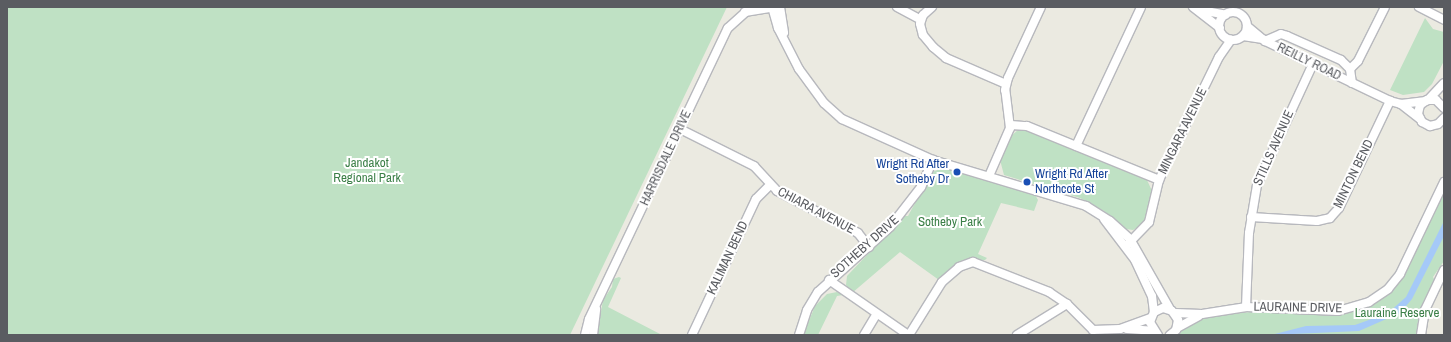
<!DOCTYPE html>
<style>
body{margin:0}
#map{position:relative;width:1451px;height:342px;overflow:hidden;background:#ebeae1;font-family:"Archivo Narrow",sans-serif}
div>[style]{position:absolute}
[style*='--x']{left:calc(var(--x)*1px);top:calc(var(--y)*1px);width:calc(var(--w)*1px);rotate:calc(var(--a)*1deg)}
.green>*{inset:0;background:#bfe1c4}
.water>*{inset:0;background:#a5c9f8}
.roads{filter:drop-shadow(1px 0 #b7b8bd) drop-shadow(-1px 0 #b7b8bd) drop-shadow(0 1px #b7b8bd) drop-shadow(0 -1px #b7b8bd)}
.minor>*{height:8px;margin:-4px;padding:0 4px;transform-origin:4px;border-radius:4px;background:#fff}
.minor>.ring{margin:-4px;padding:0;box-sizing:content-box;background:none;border:8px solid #fff;border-radius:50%}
.dots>*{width:11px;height:11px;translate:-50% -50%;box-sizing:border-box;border:2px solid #fff;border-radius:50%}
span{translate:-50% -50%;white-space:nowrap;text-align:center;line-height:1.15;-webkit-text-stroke:4px #fff;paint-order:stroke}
.street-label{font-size:13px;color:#5a5c61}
.park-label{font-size:13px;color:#3b7f47}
.transit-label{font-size:13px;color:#164399}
.right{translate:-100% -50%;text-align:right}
.left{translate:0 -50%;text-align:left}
.frame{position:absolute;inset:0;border:8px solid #5a5c61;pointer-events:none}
</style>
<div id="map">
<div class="green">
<div style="clip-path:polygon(7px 7px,727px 7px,570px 335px,7px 335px)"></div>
<div style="clip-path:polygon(1425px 18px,1433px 29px,1444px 32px,1444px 61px,1432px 84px,1424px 92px,1403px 95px,1390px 90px)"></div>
<div style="clip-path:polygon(1018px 130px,1026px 130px,1147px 180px,1153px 193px,1143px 224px,1133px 230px,1126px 229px,1104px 211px,1080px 198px,1004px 175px,1000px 160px,1011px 136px)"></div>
<div style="clip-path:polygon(943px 168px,1034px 193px,1038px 200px,1034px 211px,1001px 203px,978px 254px,987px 258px,985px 260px,960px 261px,939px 280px,900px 252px,852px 293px,846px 285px,847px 276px,904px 216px,908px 216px,932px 172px)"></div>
<div style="clip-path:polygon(1444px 189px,1444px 261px,1433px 277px,1435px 281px,1419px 314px,1416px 335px,1177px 335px,1180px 329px,1205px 317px,1260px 311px,1345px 314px,1379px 300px,1401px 279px)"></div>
<div style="clip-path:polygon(619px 277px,621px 278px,608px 307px,662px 335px,597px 335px,603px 300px,612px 287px,613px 279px)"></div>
<div style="clip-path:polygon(837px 292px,843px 295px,837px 296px,818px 335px,803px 335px,815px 306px,827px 294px)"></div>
</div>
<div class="water">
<div style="clip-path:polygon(1444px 221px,1444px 236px,1412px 299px,1400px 313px,1359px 331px,1271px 335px,1306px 326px,1355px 325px,1388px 313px,1406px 297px)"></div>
</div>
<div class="roads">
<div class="minor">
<div style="--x:772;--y:7;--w:22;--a:74"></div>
<div style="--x:778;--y:28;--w:46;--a:62.9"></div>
<div style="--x:799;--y:69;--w:42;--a:53.7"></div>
<div style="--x:824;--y:103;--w:24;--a:42"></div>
<div style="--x:842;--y:119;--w:100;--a:24.3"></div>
<div style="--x:933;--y:160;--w:160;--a:16.7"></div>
<div style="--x:1086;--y:206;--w:28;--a:32"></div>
<div style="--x:1110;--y:221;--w:27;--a:42"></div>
<div style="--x:1130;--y:239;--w:81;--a:60.3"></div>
<div style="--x:780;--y:7;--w:26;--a:81"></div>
<div style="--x:897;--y:7;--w:27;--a:28"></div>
<div style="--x:932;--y:7;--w:12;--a:138"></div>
<div style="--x:923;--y:15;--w:9;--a:108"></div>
<div style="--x:920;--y:24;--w:11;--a:75"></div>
<div style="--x:923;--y:35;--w:16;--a:50"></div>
<div style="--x:933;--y:47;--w:17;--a:40"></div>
<div style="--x:946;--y:58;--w:65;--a:23.4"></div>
<div style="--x:1193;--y:7;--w:34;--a:38"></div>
<div style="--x:1419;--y:7;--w:28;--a:27"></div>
<div style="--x:1201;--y:10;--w:25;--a:11"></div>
<div style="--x:745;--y:12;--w:31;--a:-9"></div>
<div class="ring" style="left:1219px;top:12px;width:20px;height:20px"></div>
<div style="--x:1247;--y:26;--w:23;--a:40"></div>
<div style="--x:1265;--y:41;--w:139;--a:25.6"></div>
<div style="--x:1390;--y:101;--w:11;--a:15"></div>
<div style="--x:1401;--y:104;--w:25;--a:-7"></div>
<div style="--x:1243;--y:36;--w:20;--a:9"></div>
<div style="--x:1265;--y:41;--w:17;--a:-24"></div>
<div style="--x:1281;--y:34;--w:6;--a:18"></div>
<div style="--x:1287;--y:36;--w:59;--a:24"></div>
<div style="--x:1341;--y:60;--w:13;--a:45"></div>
<div style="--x:1350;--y:69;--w:14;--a:82"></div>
<div style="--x:1350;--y:69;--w:11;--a:-45"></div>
<div style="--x:1358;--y:61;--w:60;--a:-63.4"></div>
<div style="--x:1428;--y:100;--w:23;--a:-47"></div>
<div style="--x:1401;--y:104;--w:24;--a:38"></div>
<div style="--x:1444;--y:108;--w:11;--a:-135"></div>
<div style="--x:1436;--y:100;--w:9;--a:180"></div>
<div style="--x:1427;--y:100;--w:9;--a:144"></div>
<div style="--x:1420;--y:105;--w:9;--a:103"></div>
<div style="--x:1418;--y:114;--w:9;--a:63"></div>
<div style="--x:1422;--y:122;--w:9;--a:27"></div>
<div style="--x:1430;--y:126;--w:8;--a:-14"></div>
<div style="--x:1438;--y:124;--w:8;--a:-45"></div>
<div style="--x:1011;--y:125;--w:16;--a:4"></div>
<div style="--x:1027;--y:126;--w:143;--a:22.2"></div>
<div style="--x:680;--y:129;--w:83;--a:26.6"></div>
<div style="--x:754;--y:166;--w:34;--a:47"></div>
<div style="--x:777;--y:191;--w:91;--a:27.4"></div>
<div style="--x:858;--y:233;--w:18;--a:52"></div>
<div style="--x:1076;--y:146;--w:153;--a:-64.9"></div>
<div style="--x:989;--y:176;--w:52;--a:-66.4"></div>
<div style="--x:1010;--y:128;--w:38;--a:-97"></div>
<div style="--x:1005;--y:90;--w:12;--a:-76"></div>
<div style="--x:1008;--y:78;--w:78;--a:-65.1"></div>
<div style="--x:1251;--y:217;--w:66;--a:3.5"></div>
<div style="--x:1317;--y:221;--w:13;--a:-13"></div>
<div style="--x:1330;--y:218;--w:13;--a:-48"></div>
<div style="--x:1339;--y:208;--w:119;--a:-64.5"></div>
<div style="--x:1104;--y:219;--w:51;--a:52.9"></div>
<div style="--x:1135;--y:260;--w:40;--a:65"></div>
<div style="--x:1152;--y:296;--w:16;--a:83"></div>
<div style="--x:1126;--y:246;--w:33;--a:-46"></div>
<div style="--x:1149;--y:222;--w:43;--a:-76.6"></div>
<div style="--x:1159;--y:180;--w:137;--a:-64"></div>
<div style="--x:1219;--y:57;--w:21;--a:-55"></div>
<div style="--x:829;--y:280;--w:96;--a:34.8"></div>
<div style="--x:1246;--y:307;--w:74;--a:-87.7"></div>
<div style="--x:1249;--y:233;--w:49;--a:-80.5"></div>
<div style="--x:1257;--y:185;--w:133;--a:-65.2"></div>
<div style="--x:1175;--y:313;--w:27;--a:2"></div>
<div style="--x:1202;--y:314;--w:45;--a:-9"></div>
<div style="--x:1246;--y:307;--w:92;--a:2.5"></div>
<div style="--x:1338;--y:311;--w:32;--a:-16"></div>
<div style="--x:1369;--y:302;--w:23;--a:-34"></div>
<div style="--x:1388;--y:289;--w:19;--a:-51"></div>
<div style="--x:1400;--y:274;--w:102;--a:-64.4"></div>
<div style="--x:1177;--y:328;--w:25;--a:-29"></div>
<div style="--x:1127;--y:329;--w:26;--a:4"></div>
<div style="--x:585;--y:335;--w:16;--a:-76"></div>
<div style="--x:589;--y:319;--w:322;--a:-64.5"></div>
<div style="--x:728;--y:28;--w:31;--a:-42"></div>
<div style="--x:593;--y:335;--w:26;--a:-83"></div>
<div style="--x:692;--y:335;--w:150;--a:-64.8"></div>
<div style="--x:756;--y:199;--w:20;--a:-45"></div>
<div style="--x:799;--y:335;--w:26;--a:-72"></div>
<div style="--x:807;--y:310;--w:21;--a:-59"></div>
<div style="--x:818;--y:292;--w:97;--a:-42.1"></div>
<div style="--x:890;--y:227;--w:51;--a:-52.2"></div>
<div style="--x:921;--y:187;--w:30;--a:-66"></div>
<div style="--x:864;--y:335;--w:23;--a:-59"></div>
<div style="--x:909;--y:335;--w:62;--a:-58.1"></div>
<div style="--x:942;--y:282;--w:23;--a:-41"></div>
<div style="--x:959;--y:267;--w:15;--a:-20"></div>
<div style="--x:973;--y:262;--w:82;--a:21.5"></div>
<div style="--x:1049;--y:292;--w:22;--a:34"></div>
<div style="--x:1067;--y:304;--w:37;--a:45"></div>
<div style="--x:1093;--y:330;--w:27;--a:-2"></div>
<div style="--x:1120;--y:329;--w:33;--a:-20"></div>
<div style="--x:1017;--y:335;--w:59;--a:-31.8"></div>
<div style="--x:1158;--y:335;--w:15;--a:-122"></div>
<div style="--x:1150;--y:322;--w:11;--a:-68"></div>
<div style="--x:1154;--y:312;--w:10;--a:-24"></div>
<div style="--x:1163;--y:308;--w:9;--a:18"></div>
<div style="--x:1172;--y:311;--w:11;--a:56"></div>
<div style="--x:1178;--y:320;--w:10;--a:101"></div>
<div style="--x:1176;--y:330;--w:8;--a:140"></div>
<div style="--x:1421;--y:335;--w:25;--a:-81"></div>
<div style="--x:1425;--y:310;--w:44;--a:-64.6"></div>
</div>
</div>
<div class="dots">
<div style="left:957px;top:172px;background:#1a4fb4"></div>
<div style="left:1027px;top:182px;background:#1a4fb4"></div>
</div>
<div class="street-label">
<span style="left:1309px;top:62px;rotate:26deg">REILLY ROAD</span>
<span style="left:1183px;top:131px;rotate:-64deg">MINGARA AVENUE</span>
<span style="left:1274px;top:148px;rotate:-66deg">STILLS AVENUE</span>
<span style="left:666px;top:158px;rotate:-65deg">HARRISDALE DRIVE</span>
<span style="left:1354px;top:174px;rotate:-64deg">MINTON BEND</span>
<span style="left:816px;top:211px;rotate:28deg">CHIARA AVENUE</span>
<span style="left:865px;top:247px;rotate:-42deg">SOTHEBY DRIVE</span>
<span style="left:728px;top:258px;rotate:-65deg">KALIMAN BEND</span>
<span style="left:1298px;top:308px;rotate:1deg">LAURAINE DRIVE</span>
</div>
<div class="park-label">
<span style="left:367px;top:171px">Jandakot<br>Regional Park</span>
<span style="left:950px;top:222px">Sotheby Park</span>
<span style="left:1397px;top:313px">Lauraine Reserve</span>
</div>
<div class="transit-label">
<span class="right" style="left:949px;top:172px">Wright Rd After<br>Sotheby Dr</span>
<span class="left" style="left:1035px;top:182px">Wright Rd After<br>Northcote St</span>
</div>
<div class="frame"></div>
</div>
